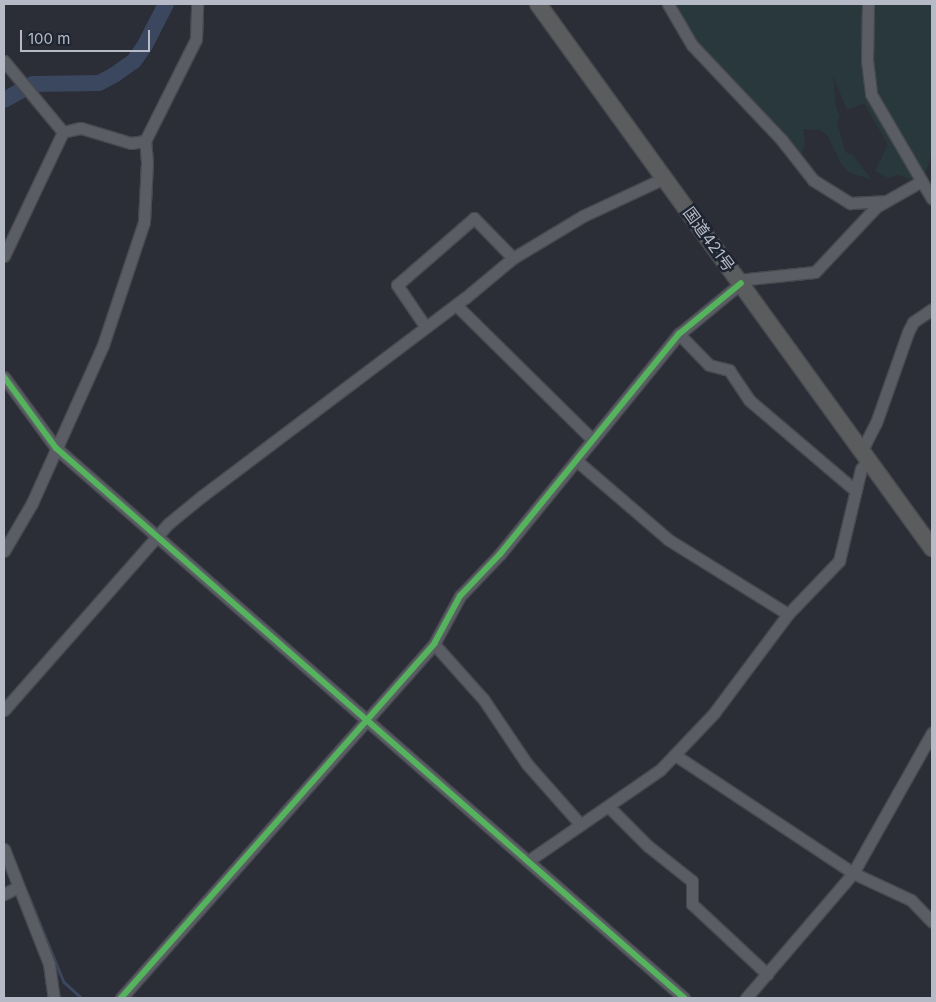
<!DOCTYPE html>
<meta charset="utf-8">
<style>
body{margin:0}
#map{position:relative;width:936px;height:1002px;overflow:hidden;background:#2b2e36;font-family:Inter,"Noto Sans JP",sans-serif}
div>[style]{position:absolute}
[style*='--x']{left:calc(var(--x)*1px);top:calc(var(--y)*1px);width:calc(var(--w)*1px);rotate:calc(var(--a)*1deg)}
.green>*{inset:0;background:#29383c}
.stream>*{height:2.5px;margin:-1.25px;padding:0 1.25px;transform-origin:1.25px;border-radius:1.25px;background:#3b475e}
.river>*{height:16px;margin:-8px;padding:0 8px;transform-origin:8px;border-radius:8px;background:#3b475e}
.roads{filter:drop-shadow(1px 0 #47494f) drop-shadow(-1px 0 #47494f) drop-shadow(0 1px #47494f) drop-shadow(0 -1px #47494f)}
.minor>*{height:11px;margin:-5.5px;padding:0 5.5px;transform-origin:5.5px;border-radius:5.5px;background:#5a5d64}
.highway>*{height:16px;margin:-8px;padding:0 8px;transform-origin:8px;border-radius:8px;background:#5a5c5e}
.cycleway>*{height:6px;margin:-3px;padding:0 3px;transform-origin:3px;border-radius:3px;background:#56b35d}
span{translate:-50% -50%;white-space:nowrap;text-align:center;line-height:1.15;-webkit-text-stroke:5px #1e2430;paint-order:stroke}
.street-label{font-size:16px;color:#b5bac6}
.frame{position:absolute;inset:0;border:5px solid #b5bac6;pointer-events:none}
.scale{position:absolute;left:20px;top:30px;width:130px;height:22px;box-sizing:border-box;border:2px solid #b5bac6;border-top:0;padding-left:6px;font-size:15px;line-height:18px;white-space:nowrap;color:#b5bac6;-webkit-text-stroke:4px #1e2430;paint-order:stroke}
</style>
<div id="map">
<div class="green">
<div style="clip-path:polygon(671px 4px,932px 4px,932px 153px,925px 174px,922px 176px,869px 101px,912px 177px,910px 180px,899px 175px,888px 178px,875px 171px,888px 145px,864px 103px,847px 110px,833px 76px,836px 108px,840px 115px,837px 122px,845px 152px,853px 155px,871px 179px,850px 173px,842px 165px,827px 135px,820px 130px,803px 129px,805px 142px,800px 160px,694px 44px)"></div>
</div>
<div class="stream">
<div style="--x:28;--y:894;--w:95;--a:67.8"></div>
<div style="--x:64;--y:982;--w:24;--a:42"></div>
</div>
<div class="river">
<div style="--x:4;--y:100;--w:33;--a:-29"></div>
<div style="--x:33;--y:84;--w:66;--a:-0.9"></div>
<div style="--x:99;--y:83;--w:17;--a:-28"></div>
<div style="--x:114;--y:75;--w:24;--a:-35"></div>
<div style="--x:134;--y:61;--w:19;--a:-55"></div>
<div style="--x:145;--y:45;--w:46;--a:-62.9"></div>
</div>
<div class="roads">
<div class="minor">
<div style="--x:668;--y:4;--w:48;--a:59.7"></div>
<div style="--x:692;--y:45;--w:129;--a:46.6"></div>
<div style="--x:781;--y:139;--w:52;--a:52"></div>
<div style="--x:813;--y:180;--w:44;--a:31.9"></div>
<div style="--x:850;--y:203;--w:35;--a:-3"></div>
<div style="--x:868;--y:4;--w:56;--a:91"></div>
<div style="--x:867;--y:60;--w:34;--a:83"></div>
<div style="--x:871;--y:94;--w:121;--a:59.8"></div>
<div style="--x:4;--y:61;--w:92;--a:50.3"></div>
<div style="--x:63;--y:132;--w:18;--a:-13"></div>
<div style="--x:81;--y:128;--w:52;--a:16.7"></div>
<div style="--x:131;--y:143;--w:14;--a:-8"></div>
<div style="--x:4;--y:256;--w:137;--a:-64.6"></div>
<div style="--x:738;--y:280;--w:77;--a:-5.9"></div>
<div style="--x:815;--y:272;--w:89;--a:-46.8"></div>
<div style="--x:876;--y:207;--w:51;--a:-29.6"></div>
<div style="--x:456;--y:305;--w:192;--a:44.6"></div>
<div style="--x:425;--y:326;--w:50;--a:-124.3"></div>
<div style="--x:397;--y:285;--w:102;--a:-41"></div>
<div style="--x:474;--y:218;--w:56;--a:45.7"></div>
<div style="--x:679;--y:334;--w:43;--a:45.9"></div>
<div style="--x:709;--y:365;--w:21;--a:14"></div>
<div style="--x:729;--y:370;--w:36;--a:56"></div>
<div style="--x:749;--y:400;--w:140;--a:40.4"></div>
<div style="--x:4;--y:377;--w:88;--a:53.8"></div>
<div style="--x:56;--y:448;--w:835;--a:41.21"></div>
<div style="--x:862;--y:450;--w:30;--a:-63"></div>
<div style="--x:876;--y:423;--w:96;--a:-70.6"></div>
<div style="--x:908;--y:332;--w:11;--a:-63"></div>
<div style="--x:913;--y:322;--w:23;--a:-34"></div>
<div style="--x:577;--y:461;--w:121;--a:40.7"></div>
<div style="--x:669;--y:540;--w:140;--a:31.9"></div>
<div style="--x:4;--y:551;--w:56;--a:-59.7"></div>
<div style="--x:32;--y:503;--w:173;--a:-65.8"></div>
<div style="--x:103;--y:345;--w:130;--a:-71.6"></div>
<div style="--x:144;--y:222;--w:60;--a:-87.1"></div>
<div style="--x:147;--y:162;--w:21;--a:-95"></div>
<div style="--x:145;--y:141;--w:114;--a:-63.4"></div>
<div style="--x:196;--y:39;--w:35;--a:-88"></div>
<div style="--x:434;--y:644;--w:75;--a:48.2"></div>
<div style="--x:484;--y:700;--w:77;--a:56.1"></div>
<div style="--x:527;--y:764;--w:81;--a:48.5"></div>
<div style="--x:4;--y:710;--w:249;--a:-48.6"></div>
<div style="--x:169;--y:523;--w:43;--a:-39.3"></div>
<div style="--x:202;--y:496;--w:329;--a:-37"></div>
<div style="--x:465;--y:298;--w:62;--a:-39.8"></div>
<div style="--x:513;--y:258;--w:82;--a:-31"></div>
<div style="--x:583;--y:216;--w:89;--a:-25.1"></div>
<div style="--x:675;--y:755;--w:214;--a:33.5"></div>
<div style="--x:853;--y:873;--w:64;--a:25"></div>
<div style="--x:911;--y:900;--w:30;--a:46"></div>
<div style="--x:608;--y:806;--w:57;--a:45"></div>
<div style="--x:648;--y:846;--w:56;--a:38.5"></div>
<div style="--x:692;--y:881;--w:23;--a:90"></div>
<div style="--x:692;--y:904;--w:103;--a:43"></div>
<div style="--x:4;--y:849;--w:123;--a:68.6"></div>
<div style="--x:49;--y:964;--w:34;--a:82"></div>
<div style="--x:528;--y:861;--w:160;--a:-34.6"></div>
<div style="--x:660;--y:770;--w:79;--a:-46.5"></div>
<div style="--x:714;--y:713;--w:124;--a:-53.2"></div>
<div style="--x:788;--y:614;--w:74;--a:-46.1"></div>
<div style="--x:839;--y:561;--w:95;--a:-76.6"></div>
<div style="--x:861;--y:469;--w:13;--a:-51"></div>
<div style="--x:4;--y:894;--w:16;--a:-27"></div>
<div style="--x:121;--y:998;--w:473;--a:-48.5"></div>
<div style="--x:434;--y:644;--w:55;--a:-61.6"></div>
<div style="--x:460;--y:596;--w:58;--a:-46.4"></div>
<div style="--x:500;--y:554;--w:284;--a:-50.9"></div>
<div style="--x:679;--y:334;--w:80;--a:-39.4"></div>
<div style="--x:746;--y:998;--w:165;--a:-49.4"></div>
<div style="--x:853;--y:873;--w:161;--a:-60.6"></div>
</div>
<div class="highway">
<div style="--x:538;--y:4;--w:672;--a:54.09"></div>
</div>
</div>
<div class="cycleway">
<div style="--x:4;--y:377;--w:88;--a:53.8"></div>
<div style="--x:56;--y:448;--w:835;--a:41.21"></div>
<div style="--x:121;--y:998;--w:473;--a:-48.5"></div>
<div style="--x:434;--y:644;--w:55;--a:-61.6"></div>
<div style="--x:460;--y:596;--w:58;--a:-46.4"></div>
<div style="--x:500;--y:554;--w:284;--a:-50.9"></div>
<div style="--x:679;--y:334;--w:80;--a:-39.4"></div>
</div>
<div class="street-label">
<span style="left:709px;top:239px;rotate:54deg">国道421号</span>
</div>
<div class="frame"></div>
<div class="scale">100 m</div>
</div>
